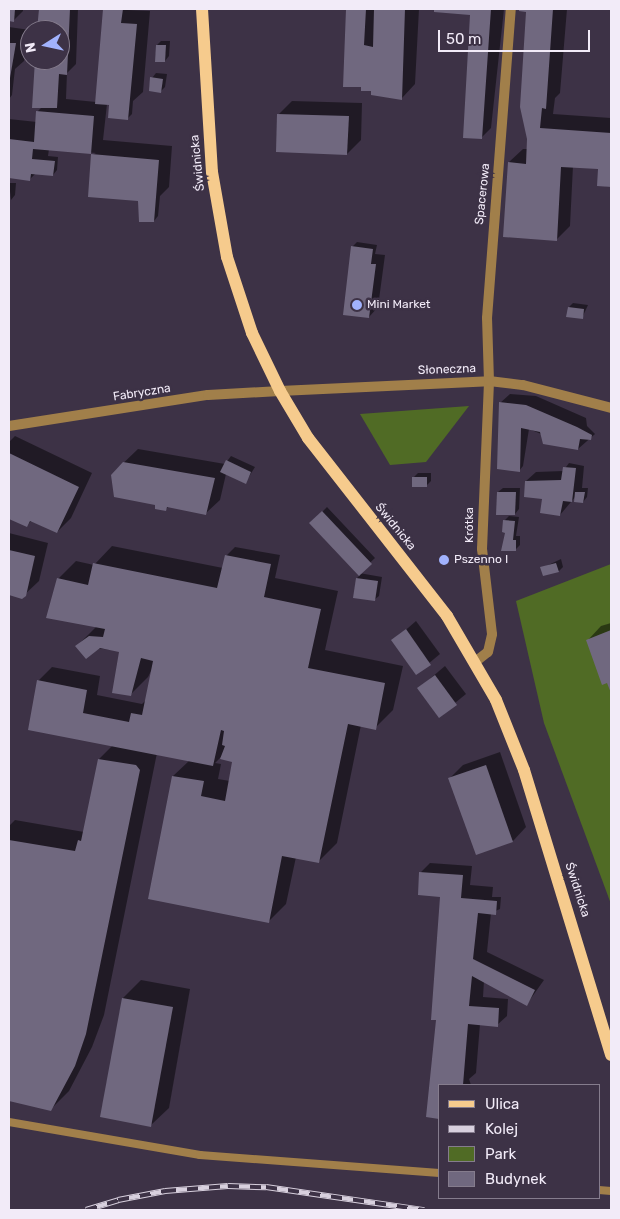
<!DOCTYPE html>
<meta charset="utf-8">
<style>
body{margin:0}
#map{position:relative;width:620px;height:1219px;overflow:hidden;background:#3d3246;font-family:Rubik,sans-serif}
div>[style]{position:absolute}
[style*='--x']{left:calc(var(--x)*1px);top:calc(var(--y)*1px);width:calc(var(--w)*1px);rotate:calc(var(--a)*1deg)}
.green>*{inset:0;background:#506b25}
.shadow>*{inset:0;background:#0007}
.building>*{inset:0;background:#70687f}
.service>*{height:8px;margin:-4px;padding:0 4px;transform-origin:4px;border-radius:4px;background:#a17f4a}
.minor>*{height:10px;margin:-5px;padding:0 5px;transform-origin:5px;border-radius:5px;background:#a17f4a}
.tertiary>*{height:10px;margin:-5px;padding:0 5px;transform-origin:5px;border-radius:5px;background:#a17f4a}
.primary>*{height:12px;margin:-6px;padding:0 6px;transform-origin:6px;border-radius:6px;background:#f6cb8d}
.rail>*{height:5.5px;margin-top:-2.75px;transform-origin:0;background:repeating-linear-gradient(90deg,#3d3246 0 11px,#d8d0de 0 22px);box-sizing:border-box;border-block:1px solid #d8d0de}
.dots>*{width:14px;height:14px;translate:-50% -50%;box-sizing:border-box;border:2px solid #3d3246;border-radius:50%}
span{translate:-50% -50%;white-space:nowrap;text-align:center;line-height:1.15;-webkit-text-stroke:5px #3d3246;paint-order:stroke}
.street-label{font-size:12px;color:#f2ebf8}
.poi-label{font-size:12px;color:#f2ebf8}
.left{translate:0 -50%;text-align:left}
.frame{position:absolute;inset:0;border:10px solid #f2ebf8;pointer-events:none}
.legend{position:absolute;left:438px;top:1084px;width:162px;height:115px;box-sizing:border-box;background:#3d3246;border:1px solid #857c8d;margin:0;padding:6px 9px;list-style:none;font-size:15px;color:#f2ebf8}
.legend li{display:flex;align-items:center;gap:10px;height:25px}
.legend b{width:25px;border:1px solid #857c8d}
.north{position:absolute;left:20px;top:20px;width:50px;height:50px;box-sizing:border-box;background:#3d3246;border:1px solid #857c8d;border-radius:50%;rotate:260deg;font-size:14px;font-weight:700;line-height:20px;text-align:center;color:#f2ebf8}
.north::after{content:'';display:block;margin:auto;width:18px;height:22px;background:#a1b2fd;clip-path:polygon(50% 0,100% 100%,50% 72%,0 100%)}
.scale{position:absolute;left:438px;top:30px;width:152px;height:22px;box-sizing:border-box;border:2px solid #f2ebf8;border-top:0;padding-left:6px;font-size:15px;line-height:18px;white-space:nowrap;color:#f2ebf8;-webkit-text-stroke:4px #3d3246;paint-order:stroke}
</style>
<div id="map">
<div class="green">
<div style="clip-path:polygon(469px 406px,426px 462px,390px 465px,360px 414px)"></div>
<div style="clip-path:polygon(611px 564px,611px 904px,544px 723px,516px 601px)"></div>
</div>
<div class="shadow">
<div style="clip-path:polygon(9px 9px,23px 9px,23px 11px,14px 20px,9px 20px)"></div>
<div style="clip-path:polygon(40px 9px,78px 9px,76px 64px,67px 73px,66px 99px,96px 102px,105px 9px,150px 11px,143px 92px,133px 101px,132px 114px,128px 118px,107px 104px,103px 140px,172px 146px,169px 187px,160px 196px,158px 216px,154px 221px,139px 201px,92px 155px,96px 153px,49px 149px,48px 156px,58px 157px,57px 170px,53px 175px,36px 173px,30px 179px,9px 177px,9px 119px,37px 122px,38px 111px,42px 107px,36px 60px,60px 60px,60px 30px,39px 30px)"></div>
<div style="clip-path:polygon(347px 9px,419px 9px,415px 84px,402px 98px,373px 94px,373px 90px,363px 85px,344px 85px)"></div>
<div style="clip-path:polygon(436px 9px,504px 9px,491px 128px,481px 138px,471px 14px)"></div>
<div style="clip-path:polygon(520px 9px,567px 9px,560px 93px,555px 98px,553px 114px,611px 118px,611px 187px,598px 185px,601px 168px,573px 166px,570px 226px,556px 240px,509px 162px,523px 149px,528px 149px,527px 11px)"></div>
<div style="clip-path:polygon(9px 27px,30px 30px,24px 61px,15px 69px,12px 95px,9px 99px)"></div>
<div style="clip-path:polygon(161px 41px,170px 41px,169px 56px,165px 61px,157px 45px)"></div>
<div style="clip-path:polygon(156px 73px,167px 74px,165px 87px,161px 91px,152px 78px)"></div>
<div style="clip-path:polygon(292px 101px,362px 103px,361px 140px,347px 154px,278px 115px)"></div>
<div style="clip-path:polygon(9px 183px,16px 183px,15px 195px,11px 200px)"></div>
<div style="clip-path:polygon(357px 242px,377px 245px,375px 254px,385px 255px,378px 307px,369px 317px,352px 247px)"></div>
<div style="clip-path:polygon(573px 303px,588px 305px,582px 318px,569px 307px)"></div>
<div style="clip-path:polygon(510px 394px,536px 396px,586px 418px,587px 426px,595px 434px,578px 449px,529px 429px,523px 466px,519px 471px,500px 403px)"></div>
<div style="clip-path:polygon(15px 436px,92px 473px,71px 518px,57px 532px,31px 521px,27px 526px,9px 518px,9px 442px)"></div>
<div style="clip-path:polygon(138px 449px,225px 464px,231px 456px,255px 467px,245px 483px,226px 474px,220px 500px,206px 513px,169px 506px,165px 510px,115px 471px)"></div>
<div style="clip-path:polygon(569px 463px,584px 466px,582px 488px,588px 488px,587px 497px,583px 502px,576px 496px,560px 515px,526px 481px,536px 472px,563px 471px)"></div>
<div style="clip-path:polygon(418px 473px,431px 473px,431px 481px,426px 486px,413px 478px)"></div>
<div style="clip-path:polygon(503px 488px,520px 488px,519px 509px,515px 514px,498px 492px)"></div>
<div style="clip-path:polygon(327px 507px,375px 558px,359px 573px,382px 577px,379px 596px,374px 600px,357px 578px,360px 575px,311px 523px)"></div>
<div style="clip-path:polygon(509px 516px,519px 517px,516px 536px,520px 536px,520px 545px,515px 550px,502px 549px,506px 538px,504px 521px)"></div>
<div style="clip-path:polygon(9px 533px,48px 543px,39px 581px,22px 597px,9px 594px)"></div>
<div style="clip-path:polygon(evenodd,112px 546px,223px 568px,226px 556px,235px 547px,280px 555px,275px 578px,338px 591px,325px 650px,403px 666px,393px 710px,375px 728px,361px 725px,337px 843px,319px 861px,296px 857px,286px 904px,268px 922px,173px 776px,190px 760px,157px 753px,104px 1015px,92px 1047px,69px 1091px,51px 1109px,9px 1100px,9px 826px,15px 820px,84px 832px,99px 759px,113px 745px,38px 681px,52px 667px,100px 676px,97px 695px,142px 704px,147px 699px,154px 665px,148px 677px,130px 695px,121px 651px,77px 646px,97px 626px,58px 579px,76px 561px,94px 565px,112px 546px,224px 754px,234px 761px,230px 781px,218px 779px,221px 764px,215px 763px,224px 754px)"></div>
<div style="clip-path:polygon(561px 559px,563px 567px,559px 571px,542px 568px)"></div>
<div style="clip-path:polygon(416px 621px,440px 654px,416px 674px,393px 641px)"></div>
<div style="clip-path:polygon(611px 623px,611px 689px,588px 640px,601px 626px)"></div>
<div style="clip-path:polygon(445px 666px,466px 694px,439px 716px,419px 688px)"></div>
<div style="clip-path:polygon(500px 752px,526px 827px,513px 841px,450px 778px,463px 765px)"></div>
<div style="clip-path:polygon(430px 863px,472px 866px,470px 885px,493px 887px,492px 897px,501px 897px,500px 909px,491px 913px,487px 952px,544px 980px,527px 1004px,484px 981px,483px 997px,508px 999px,507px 1016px,497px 1025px,480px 1024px,476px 1073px,469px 1079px,471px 1085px,439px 1085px,442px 896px,421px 872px)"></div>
<div style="clip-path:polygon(141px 980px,190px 989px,169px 1108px,151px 1125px,123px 998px)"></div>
</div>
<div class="building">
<div style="clip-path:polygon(9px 9px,15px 9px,14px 22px,9px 21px)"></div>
<div style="clip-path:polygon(39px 9px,70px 9px,67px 75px,59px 74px,57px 108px,32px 108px,35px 60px,60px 60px,60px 30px,37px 30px)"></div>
<div style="clip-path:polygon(103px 9px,123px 9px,121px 23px,137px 24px,128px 120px,108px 118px,109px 105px,95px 104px)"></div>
<div style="clip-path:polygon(346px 9px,366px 9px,364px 45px,373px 47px,374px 9px,405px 9px,402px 100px,371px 95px,371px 91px,361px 91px,361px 87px,343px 87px)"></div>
<div style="clip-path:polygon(434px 9px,491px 9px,482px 139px,463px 138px,470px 15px,434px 12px)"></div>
<div style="clip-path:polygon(519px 9px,553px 9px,546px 109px,542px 108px,540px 128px,611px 133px,611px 187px,597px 186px,598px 169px,561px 167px,557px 241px,503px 237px,508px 162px,526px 164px,527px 139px,520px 107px,526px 12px,519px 11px)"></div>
<div style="clip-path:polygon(9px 43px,16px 43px,10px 78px,9px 78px)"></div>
<div style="clip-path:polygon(156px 45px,166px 45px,165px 62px,155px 62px)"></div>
<div style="clip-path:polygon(150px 77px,163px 79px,161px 93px,149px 91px)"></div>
<div style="clip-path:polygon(36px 111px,94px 116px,91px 154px,159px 160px,154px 222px,139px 222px,138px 201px,88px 197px,91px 154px,33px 149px,32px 159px,55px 161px,53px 176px,31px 174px,30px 181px,9px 178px,9px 139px,34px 142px)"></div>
<div style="clip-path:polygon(277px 114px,349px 116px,347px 155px,276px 152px)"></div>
<div style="clip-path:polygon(351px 246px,373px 249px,371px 264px,376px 264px,369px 318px,343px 315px)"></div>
<div style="clip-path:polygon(568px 307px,584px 309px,583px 319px,566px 317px)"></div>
<div style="clip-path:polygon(499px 402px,526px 405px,577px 427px,592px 435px,591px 440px,580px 439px,578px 450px,543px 444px,540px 432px,521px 428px,520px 472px,497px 469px)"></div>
<div style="clip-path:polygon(9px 453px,79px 487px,57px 533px,30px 521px,27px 527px,9px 519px)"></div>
<div style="clip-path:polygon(226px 460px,251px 472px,246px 484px,220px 472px)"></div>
<div style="clip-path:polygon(123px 462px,215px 478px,206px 515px,167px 507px,166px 511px,155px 509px,155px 505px,114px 497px,111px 475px)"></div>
<div style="clip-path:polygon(563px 467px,576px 468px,572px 502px,563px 501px,560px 516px,540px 513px,542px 499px,524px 497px,525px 481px,561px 480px)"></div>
<div style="clip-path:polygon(412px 477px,427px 477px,427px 487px,412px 487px)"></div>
<div style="clip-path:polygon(497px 492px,516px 492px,515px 515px,496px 515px)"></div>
<div style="clip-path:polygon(575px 492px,585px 492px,583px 503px,574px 502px)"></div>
<div style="clip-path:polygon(322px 511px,372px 564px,359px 576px,309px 523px)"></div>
<div style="clip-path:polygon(503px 520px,515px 521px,513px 540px,516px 540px,516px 551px,501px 551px,505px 533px,502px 532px)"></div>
<div style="clip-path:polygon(9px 550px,35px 556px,26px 596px,22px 599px,9px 595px)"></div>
<div style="clip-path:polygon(225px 555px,271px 564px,264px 597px,321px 609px,308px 668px,385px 683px,376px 730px,348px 724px,319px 863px,282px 856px,269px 923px,148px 899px,172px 776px,204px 781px,201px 796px,225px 801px,232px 762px,220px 759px,225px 746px,222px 745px,224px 731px,221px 730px,213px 766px,28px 730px,37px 680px,87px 690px,83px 713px,129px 722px,131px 713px,142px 715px,153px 661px,141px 658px,131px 696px,112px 693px,119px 652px,100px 648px,86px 659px,75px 646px,89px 636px,103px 637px,105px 629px,46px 618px,57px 578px,88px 585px,93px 563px,217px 588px)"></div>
<div style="clip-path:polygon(556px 563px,559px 572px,543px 576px,540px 567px)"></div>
<div style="clip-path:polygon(356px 578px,378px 581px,375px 601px,353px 598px)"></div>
<div style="clip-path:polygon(406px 629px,431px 665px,416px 675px,391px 640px)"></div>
<div style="clip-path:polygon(611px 630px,611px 693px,607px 683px,602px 685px,586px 640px)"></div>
<div style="clip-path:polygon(435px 675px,457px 705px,439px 718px,417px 688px)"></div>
<div style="clip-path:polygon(98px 759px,136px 765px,140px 770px,86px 1034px,75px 1066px,51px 1111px,9px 1101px,9px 840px,75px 851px,78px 840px,81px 841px)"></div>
<div style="clip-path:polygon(486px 765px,513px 842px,476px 855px,448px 778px)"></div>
<div style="clip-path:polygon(419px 872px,463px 875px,461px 898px,497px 901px,496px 915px,478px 913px,473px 959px,535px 990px,527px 1006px,472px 976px,469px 1006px,499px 1008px,498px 1027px,468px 1024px,463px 1085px,439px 1085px,439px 1119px,426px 1117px,436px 1020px,431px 1020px,440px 897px,418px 895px)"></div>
<div style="clip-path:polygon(122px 998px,173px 1007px,151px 1127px,100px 1117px)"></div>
</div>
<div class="service">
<div style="--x:9;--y:1122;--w:194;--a:9.8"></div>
<div style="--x:200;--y:1155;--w:240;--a:4.3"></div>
<div style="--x:599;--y:1190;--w:12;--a:5"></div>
</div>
<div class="minor">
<div style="--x:9;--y:426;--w:201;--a:-8.9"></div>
<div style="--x:208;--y:395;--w:72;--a:-3.2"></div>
<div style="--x:475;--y:662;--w:16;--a:-38"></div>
<div style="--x:488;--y:652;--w:18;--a:-77"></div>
<div style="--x:492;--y:634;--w:86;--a:-96.7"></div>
<div style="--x:482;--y:549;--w:168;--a:-87.6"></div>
<div style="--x:489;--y:381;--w:63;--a:-91.8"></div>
<div style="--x:487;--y:318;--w:310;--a:-85.6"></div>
</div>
<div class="tertiary">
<div style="--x:280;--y:391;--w:209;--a:-2.7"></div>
<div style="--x:489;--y:381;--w:34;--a:7"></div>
<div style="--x:523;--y:385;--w:91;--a:14.6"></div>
</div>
<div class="primary">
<div style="--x:202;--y:9;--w:163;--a:86.5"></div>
<div style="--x:212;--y:172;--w:86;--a:80"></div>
<div style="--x:227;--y:257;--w:80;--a:71.8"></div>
<div style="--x:252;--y:333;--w:64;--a:64.2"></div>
<div style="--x:280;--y:391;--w:55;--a:59.2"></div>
<div style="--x:308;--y:438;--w:226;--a:52"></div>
<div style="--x:447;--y:616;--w:97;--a:59.7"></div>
<div style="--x:496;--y:700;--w:75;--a:68.2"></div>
<div style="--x:524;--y:770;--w:298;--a:73"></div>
</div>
<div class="rail">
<div style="--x:86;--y:1210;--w:34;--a:-17"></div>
<div style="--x:118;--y:1200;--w:48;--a:-10.8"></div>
<div style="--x:165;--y:1191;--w:63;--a:-4.5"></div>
<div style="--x:228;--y:1186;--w:38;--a:2"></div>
<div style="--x:266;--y:1187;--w:160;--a:8.3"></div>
</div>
<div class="dots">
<div style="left:357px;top:305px;background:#a1b2fd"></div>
<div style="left:444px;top:560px;background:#a1b2fd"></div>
</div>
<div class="street-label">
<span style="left:198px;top:163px;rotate:-96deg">Świdnicka</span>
<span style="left:483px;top:194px;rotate:-84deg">Spacerowa</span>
<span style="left:447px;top:370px;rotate:-2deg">Słoneczna</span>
<span style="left:142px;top:393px;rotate:-9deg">Fabryczna</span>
<span style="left:470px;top:525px;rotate:-90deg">Krótka</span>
<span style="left:395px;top:527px;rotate:51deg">Świdnicka</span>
<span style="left:577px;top:890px;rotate:72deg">Świdnicka</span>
</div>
<div class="poi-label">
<span class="left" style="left:367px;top:305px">Mini Market</span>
<span class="left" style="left:454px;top:560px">Pszenno I</span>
</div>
<div class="frame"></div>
<ul class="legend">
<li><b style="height:6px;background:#f6cb8d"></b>Ulica</li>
<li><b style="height:6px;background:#d8d0de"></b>Kolej</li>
<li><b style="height:14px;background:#506b25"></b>Park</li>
<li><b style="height:14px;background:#70687f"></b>Budynek</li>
</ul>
<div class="north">N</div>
<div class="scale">50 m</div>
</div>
